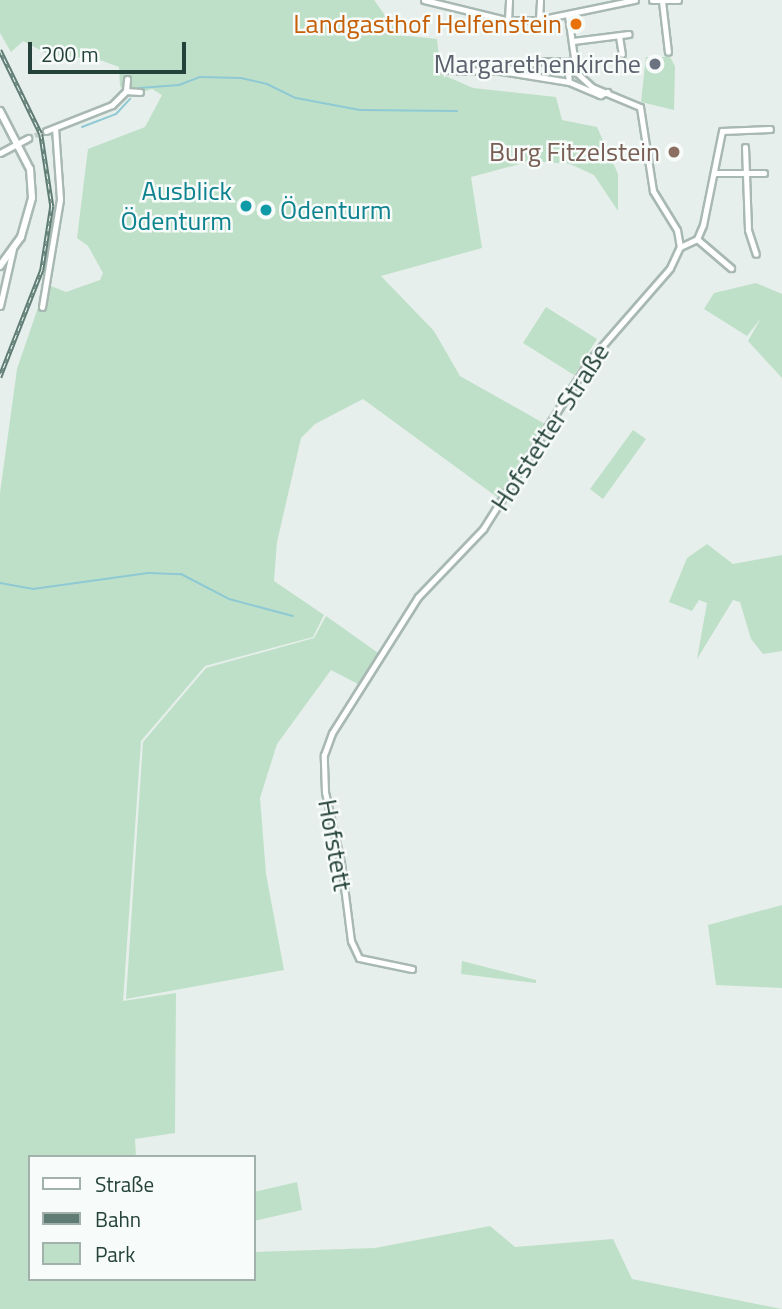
<!DOCTYPE html>
<meta charset="utf-8">
<style>
body{margin:0}
#map{position:relative;width:782px;height:1309px;overflow:hidden;background:#e6efeb;font-family:"Titillium Web",sans-serif}
div>[style]{position:absolute}
[style*='--x']{left:calc(var(--x)*1px);top:calc(var(--y)*1px);width:calc(var(--w)*1px);rotate:calc(var(--a)*1deg)}
.green>*{inset:0;background:#bfe0c8}
.stream>*{height:2px;margin:-1px;padding:0 1px;transform-origin:1px;border-radius:1px;background:#8ec9d4}
.minor-tunnel>*{height:5px;margin-top:-2.5px;transform-origin:0;background:repeating-linear-gradient(90deg,#bfccc8 0 5px,transparent 0 7.5px)}
.roads{filter:drop-shadow(2px 0 #a8b8b2) drop-shadow(-2px 0 #a8b8b2) drop-shadow(0 2px #a8b8b2) drop-shadow(0 -2px #a8b8b2)}
.minor>*{height:5px;margin:-2.5px;padding:0 2.5px;transform-origin:2.5px;border-radius:2.5px;background:#fff}
.tertiary>*{height:6px;margin:-3px;padding:0 3px;transform-origin:3px;border-radius:3px;background:#fff}
.rail>*{height:4.5px;margin-top:-2.25px;transform-origin:0;background:repeating-linear-gradient(90deg,#f7fbf9 0 5px,#5f7d75 0 10px);box-sizing:border-box;border-block:2px solid #5f7d75}
.dots>*{width:19px;height:19px;translate:-50% -50%;box-sizing:border-box;border:4px solid #f7fbf9;border-radius:50%}
span{translate:-50% -50%;white-space:nowrap;text-align:center;line-height:1.15;-webkit-text-stroke:5px #f7fbf9;paint-order:stroke}
.food-label{font-size:26px;color:#c56008}
.right{translate:-100% -50%;text-align:right}
.worship-label{font-size:26px;color:#5b616d}
.education-label{font-size:26px;color:#785e54}
.culture-label{font-size:26px;color:#0d838f}
.left{translate:0 -50%;text-align:left}
.street-label{font-size:26px;color:#24423a}
.legend{position:absolute;left:28px;top:1155px;width:228px;height:126px;box-sizing:border-box;background:#f7fbf9;border:2px solid #a3b1ad;margin:0;padding:9px 12px;list-style:none;font-size:21px;color:#24423a}
.legend li{display:flex;align-items:center;gap:14px;height:35px}
.legend b{width:35px;border:2px solid #a3b1ad}
.scale{position:absolute;left:28px;top:42px;width:158px;height:32px;box-sizing:border-box;border:4px solid #24423a;border-top:0;padding-left:9px;font-size:21px;line-height:24px;white-space:nowrap;color:#24423a;-webkit-text-stroke:5px #f7fbf9;paint-order:stroke}
</style>
<div id="map">
<div class="green">
<div style="clip-path:polygon(0 0,374px 0,399px 35px,437px 39px,441px 74px,473px 88px,556px 97px,562px 120px,597px 127px,618px 174px,618px 211px,594px 175px,570px 164px,531px 161px,471px 177px,482px 248px,381px 276px,434px 331px,460px 376px,545px 424px,501px 500px,363px 399px,315px 424px,301px 438px,277px 542px,274px 581px,324px 615px,313px 637px,205px 666px,141px 741px,123px 1001px,176px 993px,175px 1133px,135px 1139px,136px 1157px,30px 1157px,30px 1279px,254px 1279px,254px 1252px,375px 1248px,490px 1226px,515px 1247px,613px 1239px,632px 1279px,782px 1309px,0 1309px,0 493px,17px 369px,46px 284px,66px 292px,100px 280px,103px 273px,88px 246px,77px 238px,88px 149px,145px 127px,162px 95px,152px 89px,127px 97px,120px 86px,119px 67px,100px 60px,48px 54px,23px 41px,11px 52px,0 33px)"></div>
<div style="clip-path:polygon(646px 57px,670px 57px,675px 66px,674px 110px,641px 102px)"></div>
<div style="clip-path:polygon(756px 283px,782px 294px,782px 378px,748px 341px,761px 318px,747px 336px,704px 309px,714px 293px)"></div>
<div style="clip-path:polygon(546px 307px,597px 339px,574px 375px,523px 343px)"></div>
<div style="clip-path:polygon(633px 430px,646px 439px,603px 499px,590px 489px)"></div>
<div style="clip-path:polygon(707px 544px,733px 564px,782px 555px,782px 651px,763px 654px,751px 639px,740px 602px,733px 600px,697px 659px,707px 603px,699px 600px,692px 611px,669px 602px,687px 558px)"></div>
<div style="clip-path:polygon(326px 616px,381px 655px,360px 685px,331px 670px,277px 744px,260px 798px,266px 874px,284px 970px,126px 999px,143px 742px,206px 668px,314px 638px)"></div>
<div style="clip-path:polygon(782px 905px,782px 988px,716px 985px,708px 925px)"></div>
<div style="clip-path:polygon(462px 961px,536px 980px,536px 983px,461px 974px)"></div>
<div style="clip-path:polygon(297px 1182px,302px 1210px,254px 1221px,254px 1192px)"></div>
</div>
<div class="stream">
<div style="--x:139;--y:88;--w:40;--a:-4.3"></div>
<div style="--x:179;--y:85;--w:22;--a:-21"></div>
<div style="--x:200;--y:77;--w:41;--a:1.4"></div>
<div style="--x:241;--y:78;--w:27;--a:13"></div>
<div style="--x:267;--y:84;--w:32;--a:26"></div>
<div style="--x:296;--y:98;--w:65;--a:10.6"></div>
<div style="--x:360;--y:110;--w:97;--a:0.6"></div>
<div style="--x:82;--y:127;--w:36;--a:-21"></div>
<div style="--x:116;--y:114;--w:21;--a:-47"></div>
<div style="--x:0;--y:583;--w:34;--a:10"></div>
<div style="--x:33;--y:589;--w:116;--a:-7.9"></div>
<div style="--x:148;--y:573;--w:33;--a:2"></div>
<div style="--x:181;--y:574;--w:54;--a:27.5"></div>
<div style="--x:229;--y:599;--w:66;--a:14.9"></div>
</div>
<div class="minor-tunnel">
<div style="--x:28;--y:138;--w:19;--a:-21"></div>
</div>
<div class="roads">
<div class="minor">
<div style="--x:424;--y:0;--w:84;--a:13.7"></div>
<div style="--x:506;--y:20;--w:32;--a:0"></div>
<div style="--x:538;--y:20;--w:99;--a:-11.7"></div>
<div style="--x:652;--y:0;--w:26;--a:0"></div>
<div style="--x:662;--y:1;--w:51;--a:83.3"></div>
<div style="--x:508;--y:20;--w:20;--a:-87"></div>
<div style="--x:539;--y:20;--w:20;--a:-87"></div>
<div style="--x:619;--y:36;--w:18;--a:81"></div>
<div style="--x:573;--y:41;--w:56;--a:-7.1"></div>
<div style="--x:567;--y:61;--w:21;--a:85"></div>
<div style="--x:442;--y:70;--w:59;--a:1"></div>
<div style="--x:501;--y:71;--w:69;--a:9.2"></div>
<div style="--x:569;--y:82;--w:34;--a:23"></div>
<div style="--x:600;--y:95;--w:8;--a:-23"></div>
<div style="--x:501;--y:71;--w:41;--a:-14"></div>
<div style="--x:541;--y:61;--w:32;--a:2"></div>
<div style="--x:126;--y:91;--w:14;--a:4"></div>
<div style="--x:46;--y:131;--w:71;--a:-21.5"></div>
<div style="--x:112;--y:105;--w:20;--a:-45"></div>
<div style="--x:126;--y:91;--w:12;--a:-85"></div>
<div style="--x:745;--y:147;--w:83;--a:87.9"></div>
<div style="--x:748;--y:230;--w:25;--a:72"></div>
<div style="--x:0;--y:153;--w:32;--a:-28"></div>
<div style="--x:714;--y:173;--w:50;--a:0"></div>
<div style="--x:697;--y:239;--w:45;--a:40.5"></div>
<div style="--x:680;--y:247;--w:19;--a:-25"></div>
<div style="--x:697;--y:239;--w:15;--a:-67"></div>
<div style="--x:703;--y:225;--w:96;--a:-78.6"></div>
<div style="--x:722;--y:131;--w:48;--a:-2.4"></div>
<div style="--x:0;--y:306;--w:58;--a:-77.2"></div>
<div style="--x:42;--y:307;--w:109;--a:-80.5"></div>
<div style="--x:60;--y:199;--w:71;--a:-94"></div>
<div style="--x:412;--y:969;--w:54;--a:-168.3"></div>
<div style="--x:359;--y:958;--w:19;--a:-115"></div>
<div style="--x:351;--y:941;--w:79;--a:-97.3"></div>
<div style="--x:341;--y:863;--w:73;--a:-102.7"></div>
<div style="--x:325;--y:792;--w:37;--a:-92"></div>
<div style="--x:324;--y:755;--w:23;--a:-70"></div>
<div style="--x:332;--y:733;--w:161;--a:-57.7"></div>
<div style="--x:418;--y:597;--w:94;--a:-46.3"></div>
<div style="--x:483;--y:529;--w:199;--a:-57.8"></div>
<div style="--x:589;--y:361;--w:123;--a:-48.9"></div>
<div style="--x:670;--y:268;--w:23;--a:-65"></div>
<div style="--x:680;--y:247;--w:17;--a:-100"></div>
<div style="--x:677;--y:230;--w:46;--a:-121.6"></div>
<div style="--x:653;--y:191;--w:85;--a:-98.8"></div>
<div style="--x:640;--y:107;--w:52;--a:-157.4"></div>
<div style="--x:592;--y:87;--w:22;--a:-137"></div>
<div style="--x:576;--y:72;--w:58;--a:-98"></div>
</div>
<div class="tertiary">
<div style="--x:0;--y:111;--w:65;--a:62.7"></div>
<div style="--x:30;--y:169;--w:29;--a:86"></div>
<div style="--x:32;--y:198;--w:41;--a:105.8"></div>
<div style="--x:21;--y:237;--w:36;--a:126"></div>
</div>
</div>
<div class="rail">
<div style="--x:0;--y:50;--w:93;--a:64"></div>
<div style="--x:41;--y:134;--w:73;--a:81.3"></div>
<div style="--x:52;--y:206;--w:65;--a:98.9"></div>
<div style="--x:42;--y:270;--w:115;--a:111.4"></div>
</div>
<div class="dots">
<div style="left:576px;top:24px;background:#e8710a"></div>
<div style="left:655px;top:64px;background:#6b7280"></div>
<div style="left:674px;top:152px;background:#8d6e63"></div>
<div style="left:246px;top:206px;background:#0f9aa8"></div>
<div style="left:266px;top:210px;background:#0f9aa8"></div>
</div>
<div class="food-label">
<span class="right" style="left:562px;top:24px">Landgasthof Helfenstein</span>
</div>
<div class="worship-label">
<span class="right" style="left:641px;top:64px">Margarethenkirche</span>
</div>
<div class="education-label">
<span class="right" style="left:660px;top:152px">Burg Fitzelstein</span>
</div>
<div class="culture-label">
<span class="right" style="left:232px;top:206px">Ausblick<br>Ödenturm</span>
<span class="left" style="left:280px;top:210px">Ödenturm</span>
</div>
<div class="street-label">
<span style="left:550px;top:427px;rotate:-57deg">Hofstetter Straße</span>
<span style="left:335px;top:845px;rotate:80deg">Hofstett</span>
</div>
<ul class="legend">
<li><b style="height:9px;background:#fff"></b>Straße</li>
<li><b style="height:9px;background:#5f7d75"></b>Bahn</li>
<li><b style="height:19px;background:#bfe0c8"></b>Park</li>
</ul>
<div class="scale">200 m</div>
</div>
